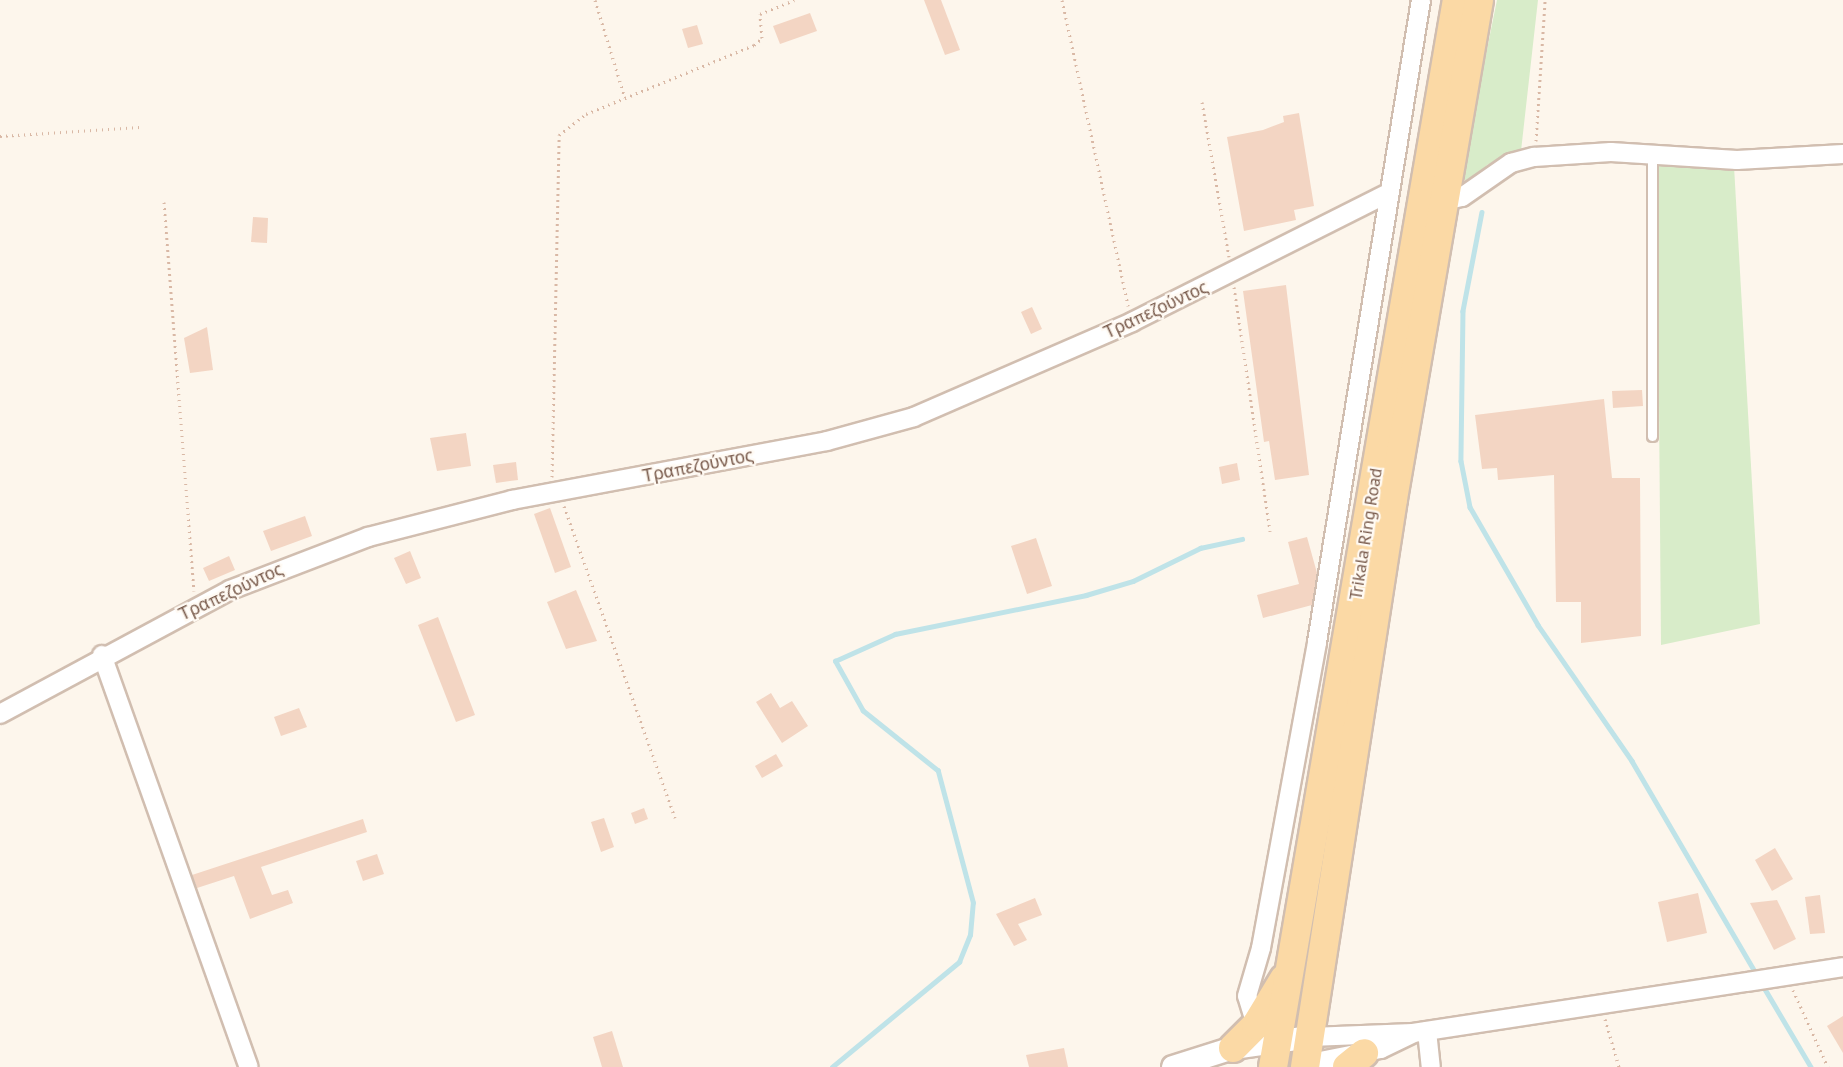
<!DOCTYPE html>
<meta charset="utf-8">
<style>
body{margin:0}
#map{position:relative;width:1843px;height:1067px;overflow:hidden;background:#fdf6ec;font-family:"PT Sans",sans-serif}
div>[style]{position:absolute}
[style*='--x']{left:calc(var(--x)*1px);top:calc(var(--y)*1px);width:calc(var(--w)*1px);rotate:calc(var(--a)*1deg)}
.green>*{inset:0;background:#d8ecc9}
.stream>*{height:4.5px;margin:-2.25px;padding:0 2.25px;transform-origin:2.25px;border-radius:2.25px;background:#bfe3e8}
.building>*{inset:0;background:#f3d5c3}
.path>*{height:3px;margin-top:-1.5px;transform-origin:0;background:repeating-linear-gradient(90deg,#d9b8a5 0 1.5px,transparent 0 6px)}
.roads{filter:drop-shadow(2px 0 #d1beb0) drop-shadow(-2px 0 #d1beb0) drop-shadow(0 2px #d1beb0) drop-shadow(0 -2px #d1beb0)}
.service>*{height:9px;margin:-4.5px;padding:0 4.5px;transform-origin:4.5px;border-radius:4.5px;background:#fff}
.minor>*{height:18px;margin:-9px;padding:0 9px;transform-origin:9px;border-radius:9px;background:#fff}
.tertiary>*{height:22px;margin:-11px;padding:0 11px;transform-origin:11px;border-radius:11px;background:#fff}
.primary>*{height:28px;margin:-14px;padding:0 14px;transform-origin:14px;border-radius:14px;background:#fbd9a5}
span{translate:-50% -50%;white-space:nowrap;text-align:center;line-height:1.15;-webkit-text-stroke:4.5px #fffaf3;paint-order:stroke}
.street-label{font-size:18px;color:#7a5c4d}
</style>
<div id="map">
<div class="green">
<div style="clip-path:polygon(1497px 0,1538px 0,1521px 151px,1487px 165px,1475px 180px,1465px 181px,1462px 172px)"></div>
<div style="clip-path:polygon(1657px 160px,1734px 166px,1760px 624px,1661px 645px)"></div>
</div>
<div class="stream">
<div style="--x:1482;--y:212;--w:101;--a:100.9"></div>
<div style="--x:1463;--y:311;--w:150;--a:90.8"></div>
<div style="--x:1461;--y:461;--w:47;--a:78.9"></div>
<div style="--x:1470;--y:507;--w:136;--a:60"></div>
<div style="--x:1538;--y:625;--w:165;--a:55.3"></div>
<div style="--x:1632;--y:761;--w:250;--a:59.7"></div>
<div style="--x:1762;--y:984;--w:96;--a:59.4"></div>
<div style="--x:832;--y:1067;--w:165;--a:-39.6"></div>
<div style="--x:959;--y:962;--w:29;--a:-68"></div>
<div style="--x:970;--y:935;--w:32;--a:-85"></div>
<div style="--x:973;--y:903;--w:137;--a:-104.9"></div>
<div style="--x:938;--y:771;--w:96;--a:-141.3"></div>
<div style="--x:863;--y:711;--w:57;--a:-119.2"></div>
<div style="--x:835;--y:661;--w:66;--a:-24.2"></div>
<div style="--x:895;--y:634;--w:195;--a:-11.5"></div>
<div style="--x:1086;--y:595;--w:49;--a:-16.6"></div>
<div style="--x:1133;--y:581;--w:75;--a:-26.2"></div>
<div style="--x:1200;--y:548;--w:43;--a:-12.1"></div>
</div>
<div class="building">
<div style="clip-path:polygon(924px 0,941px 0,960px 50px,945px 55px)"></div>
<div style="clip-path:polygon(810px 13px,817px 31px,780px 44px,773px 26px)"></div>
<div style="clip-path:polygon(697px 25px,703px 44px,688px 48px,682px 29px)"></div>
<div style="clip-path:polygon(1299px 113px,1314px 206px,1294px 210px,1296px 220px,1244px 231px,1227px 137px,1263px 130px,1284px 122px,1283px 116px)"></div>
<div style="clip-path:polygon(253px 217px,268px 218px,267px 243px,251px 242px)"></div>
<div style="clip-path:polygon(1286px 285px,1309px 475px,1275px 480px,1269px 441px,1264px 442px,1243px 291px)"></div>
<div style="clip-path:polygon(1032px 307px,1042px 329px,1031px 334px,1021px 312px)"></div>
<div style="clip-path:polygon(207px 327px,213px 370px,190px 373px,184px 338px)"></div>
<div style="clip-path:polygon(1642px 390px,1643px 406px,1613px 408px,1612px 391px)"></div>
<div style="clip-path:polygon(1604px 399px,1612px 478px,1640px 478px,1641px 636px,1581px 643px,1581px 602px,1556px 602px,1554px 475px,1498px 480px,1497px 468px,1482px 469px,1475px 415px)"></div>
<div style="clip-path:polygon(466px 433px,471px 466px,437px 471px,430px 438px)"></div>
<div style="clip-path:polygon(516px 462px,518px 480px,496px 483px,493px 465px)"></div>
<div style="clip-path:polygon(1237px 463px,1240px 480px,1222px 484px,1219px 467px)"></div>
<div style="clip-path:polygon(550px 508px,571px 567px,555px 573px,534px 514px)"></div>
<div style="clip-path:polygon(305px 516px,312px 536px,271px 551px,263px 531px)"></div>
<div style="clip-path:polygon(1307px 537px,1317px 573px,1312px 605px,1263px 618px,1257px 595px,1299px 584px,1288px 542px)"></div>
<div style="clip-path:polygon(1036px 538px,1052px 586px,1027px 594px,1011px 546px)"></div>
<div style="clip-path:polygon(410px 551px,421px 578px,406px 584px,394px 558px)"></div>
<div style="clip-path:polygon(229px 556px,235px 570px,209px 581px,203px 568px)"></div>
<div style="clip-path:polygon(576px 590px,597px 641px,566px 649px,547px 602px)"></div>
<div style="clip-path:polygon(438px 617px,475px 715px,456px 722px,418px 625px)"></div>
<div style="clip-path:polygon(771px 693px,780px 708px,792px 701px,808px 726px,782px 743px,756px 702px)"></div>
<div style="clip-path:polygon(299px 708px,307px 727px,281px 736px,274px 717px)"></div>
<div style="clip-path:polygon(776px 754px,783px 766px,762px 778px,755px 766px)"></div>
<div style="clip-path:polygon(644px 808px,648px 819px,635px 824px,631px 813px)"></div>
<div style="clip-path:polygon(604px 818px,614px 847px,601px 852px,591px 822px)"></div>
<div style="clip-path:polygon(363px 819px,367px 832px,261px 867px,272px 895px,288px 890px,293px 903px,250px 919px,234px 876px,197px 888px,192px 875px)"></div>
<div style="clip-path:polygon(1775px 848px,1793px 879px,1772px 891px,1755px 860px)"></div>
<div style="clip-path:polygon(377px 854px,384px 874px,363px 881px,356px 861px)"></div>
<div style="clip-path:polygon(1698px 893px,1707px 933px,1667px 942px,1658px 902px)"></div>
<div style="clip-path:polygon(1820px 895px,1825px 933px,1810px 934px,1805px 897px)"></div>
<div style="clip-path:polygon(1035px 898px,1042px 915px,1018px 924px,1027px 940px,1014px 946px,996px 914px)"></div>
<div style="clip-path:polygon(1777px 900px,1796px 939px,1774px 950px,1750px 903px)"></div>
<div style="clip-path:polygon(1843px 1016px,1843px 1053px,1827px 1026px)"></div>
<div style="clip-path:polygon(612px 1031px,623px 1067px,602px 1067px,593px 1037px)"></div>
<div style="clip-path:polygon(1064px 1048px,1068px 1067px,1029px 1067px,1026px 1055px)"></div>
</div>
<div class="path">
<div style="--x:595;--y:0;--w:102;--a:73"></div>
<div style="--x:1062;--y:0;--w:313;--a:77.8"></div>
<div style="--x:1202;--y:102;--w:157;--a:80.1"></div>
<div style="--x:0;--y:136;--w:140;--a:-3.7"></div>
<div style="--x:1536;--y:141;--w:141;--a:-86.3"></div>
<div style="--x:164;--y:202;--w:390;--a:85.6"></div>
<div style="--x:1234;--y:287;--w:247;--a:81.6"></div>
<div style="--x:552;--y:477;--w:342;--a:-88.8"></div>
<div style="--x:559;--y:135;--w:34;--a:-38"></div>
<div style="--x:586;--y:114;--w:182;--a:-22.3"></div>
<div style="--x:754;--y:45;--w:11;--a:-41"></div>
<div style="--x:762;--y:38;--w:24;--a:-95"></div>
<div style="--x:760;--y:14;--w:37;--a:-22"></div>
<div style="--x:564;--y:506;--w:331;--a:70.4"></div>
<div style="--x:1793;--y:990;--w:85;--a:65.6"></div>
<div style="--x:1605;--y:1019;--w:50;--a:73.7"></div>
</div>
<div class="roads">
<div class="service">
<div style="--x:1652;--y:154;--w:282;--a:90"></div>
</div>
<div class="minor">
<div style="--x:1444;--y:201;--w:18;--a:-13"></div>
<div style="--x:1462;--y:197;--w:60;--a:-34.8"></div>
<div style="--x:1511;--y:163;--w:24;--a:-15"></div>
<div style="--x:1534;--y:157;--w:77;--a:-3.7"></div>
<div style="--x:1611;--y:152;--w:126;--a:3.6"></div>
<div style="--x:1737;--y:160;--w:106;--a:-3.2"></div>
<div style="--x:102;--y:655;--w:437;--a:70.4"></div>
<div style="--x:0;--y:714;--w:261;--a:-28.3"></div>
<div style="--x:230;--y:590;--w:148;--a:-21"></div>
<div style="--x:368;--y:537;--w:149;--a:-14.4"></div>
<div style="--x:512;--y:500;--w:320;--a:-10.6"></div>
<div style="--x:827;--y:441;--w:90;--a:-15.4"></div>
<div style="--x:914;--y:417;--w:238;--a:-23.5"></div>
<div style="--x:1132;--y:322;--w:288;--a:-26.7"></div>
<div style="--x:1256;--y:1025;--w:30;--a:-107"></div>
<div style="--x:1247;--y:996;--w:50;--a:-73.7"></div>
<div style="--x:1261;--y:948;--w:311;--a:-79.6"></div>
<div style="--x:1317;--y:642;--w:650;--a:-80.8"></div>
<div style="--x:1427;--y:1031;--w:36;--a:84"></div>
<div style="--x:1310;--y:1037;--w:103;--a:-2.2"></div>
<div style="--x:1413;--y:1033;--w:435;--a:-8.7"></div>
<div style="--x:1305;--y:1064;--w:77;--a:-11.2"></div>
<div style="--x:1381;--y:1049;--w:34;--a:-26"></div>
</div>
<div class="tertiary">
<div style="--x:1173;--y:1067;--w:63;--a:-17.6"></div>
<div style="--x:1233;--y:1048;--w:78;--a:-8.1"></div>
</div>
<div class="primary">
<div style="--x:1233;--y:1048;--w:33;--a:-45"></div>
<div style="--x:1256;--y:1025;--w:54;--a:-58.7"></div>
<div style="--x:1273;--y:1067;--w:1083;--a:-80.22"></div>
<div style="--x:1305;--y:1067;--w:575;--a:-81.19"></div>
<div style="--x:1393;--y:499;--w:506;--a:-80.22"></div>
<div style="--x:1347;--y:1067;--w:22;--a:-39"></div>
</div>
</div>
<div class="street-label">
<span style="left:1156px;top:310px;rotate:-25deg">Τραπεζούντος</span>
<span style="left:698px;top:466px;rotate:-11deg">Τραπεζούντος</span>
<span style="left:1366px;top:534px;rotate:-81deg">Trikala Ring Road</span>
<span style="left:231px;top:592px;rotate:-25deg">Τραπεζούντος</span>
</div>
</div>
